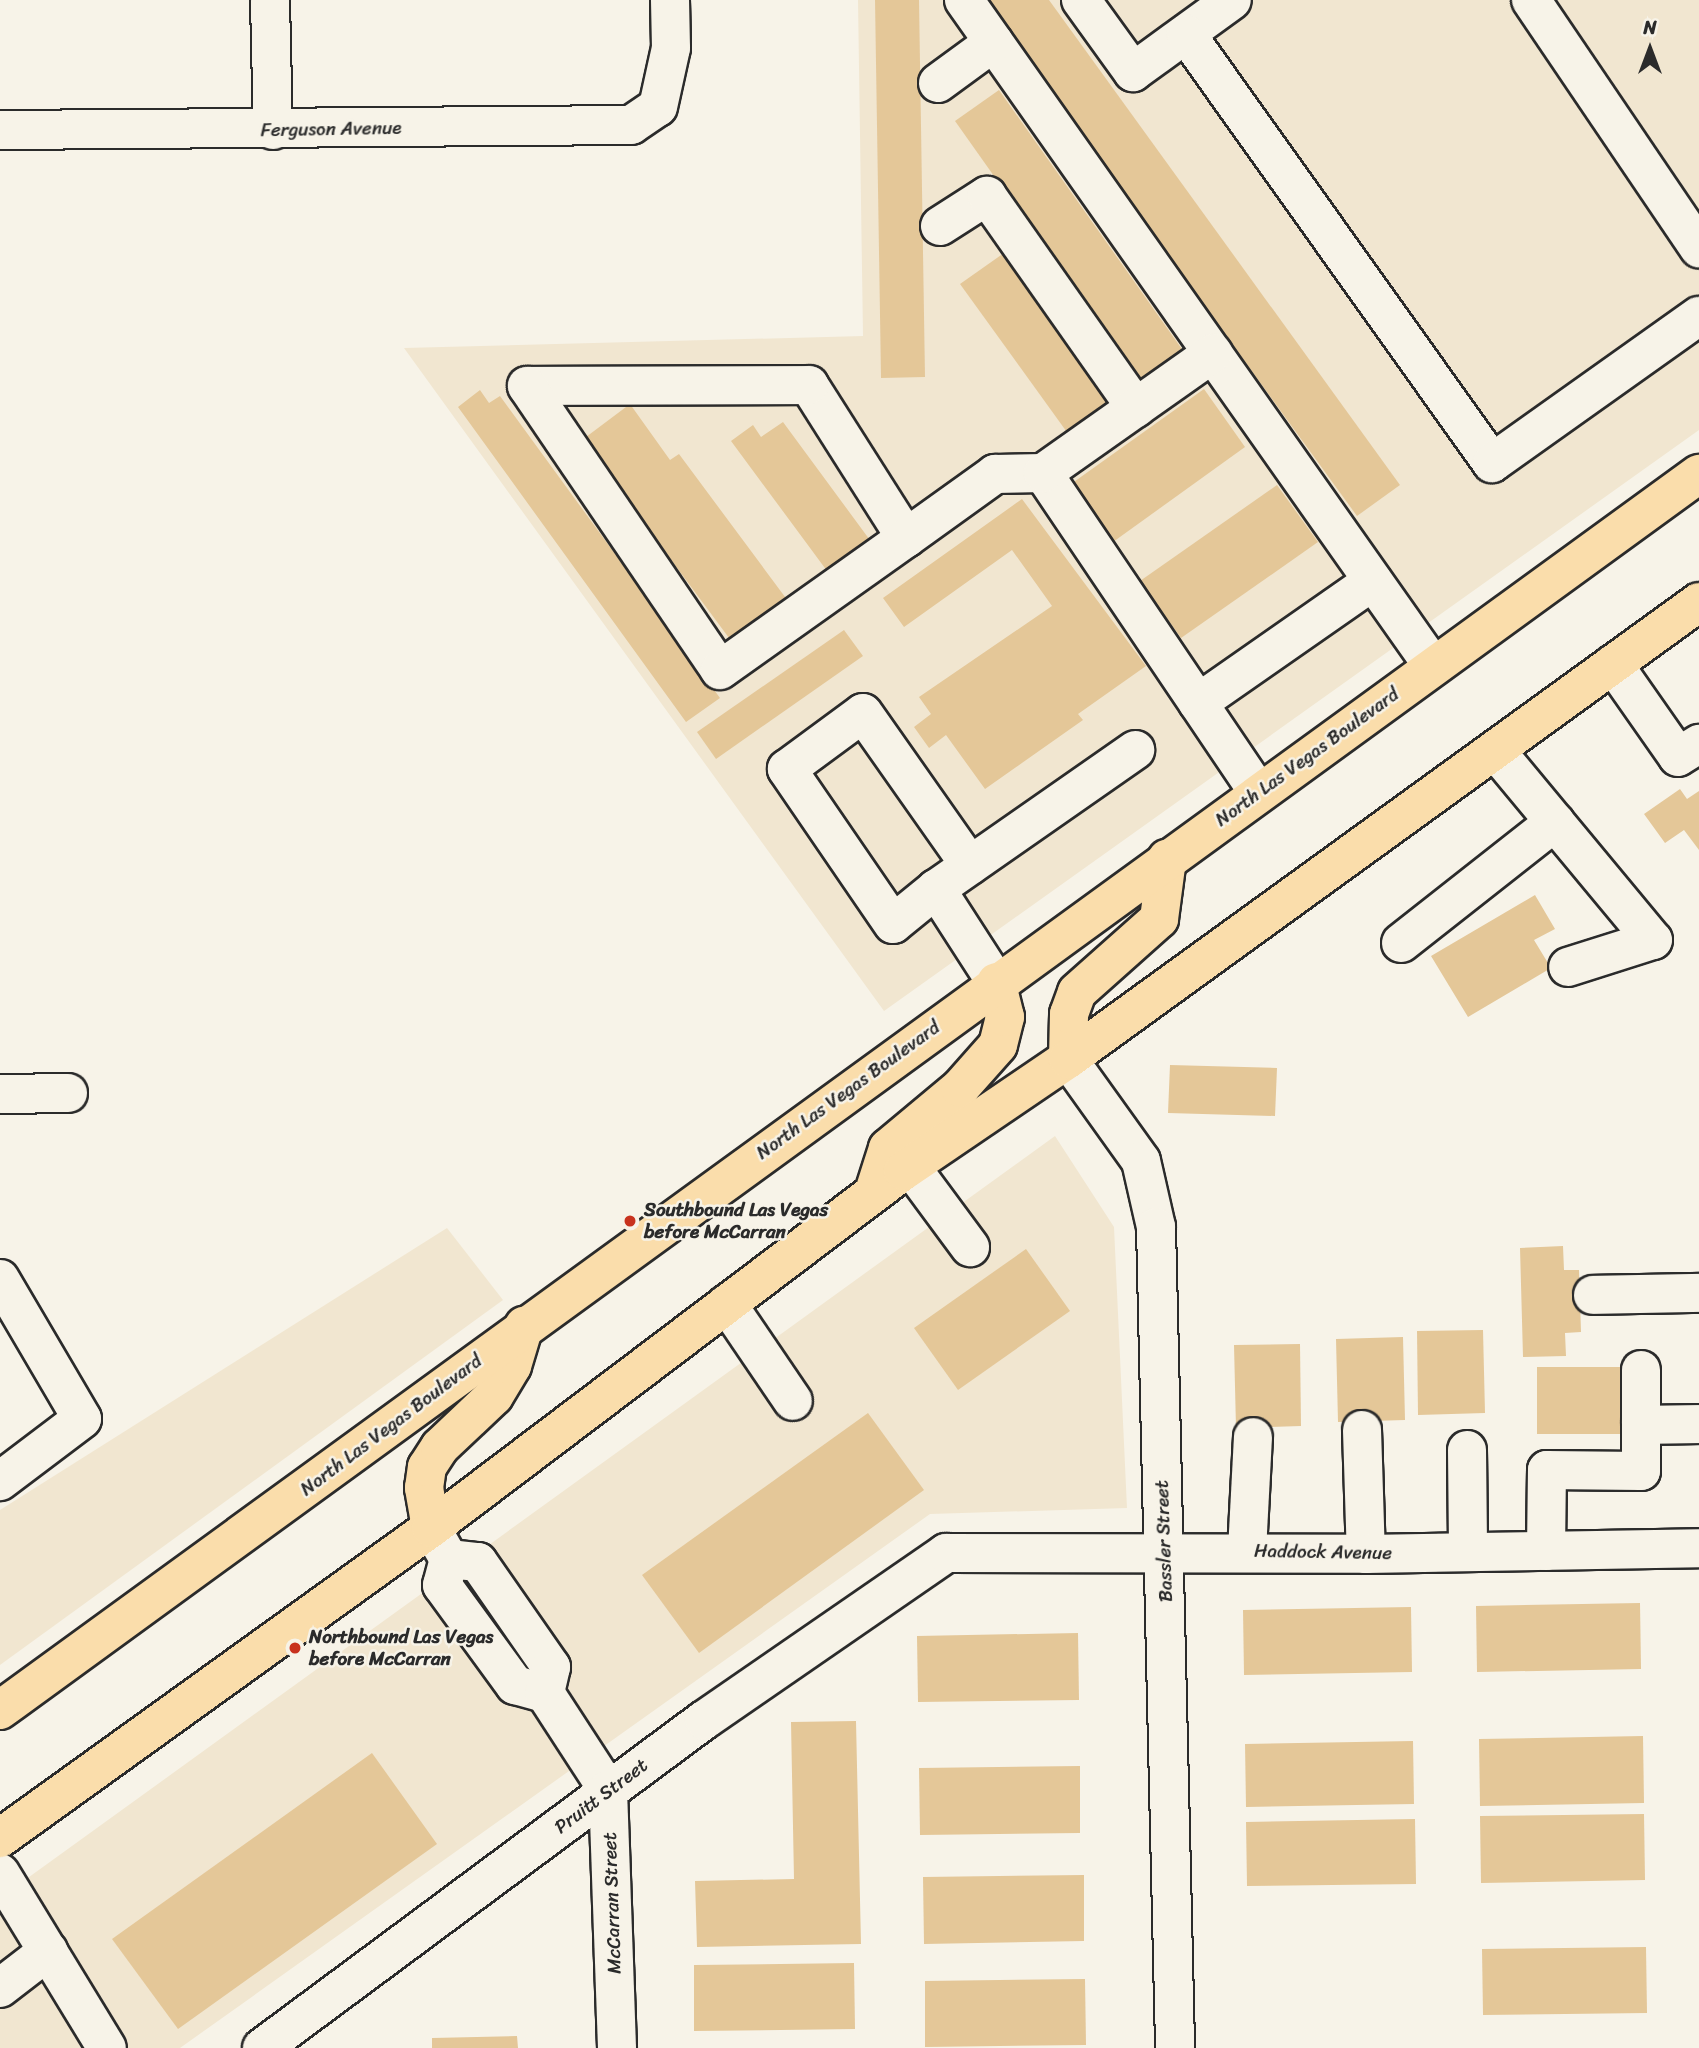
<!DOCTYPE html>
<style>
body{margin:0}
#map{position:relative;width:1699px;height:2048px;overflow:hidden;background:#f7f3e8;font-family:Sriracha,sans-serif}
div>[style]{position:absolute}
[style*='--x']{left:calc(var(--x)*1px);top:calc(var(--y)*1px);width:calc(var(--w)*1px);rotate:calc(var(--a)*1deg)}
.built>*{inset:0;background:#f1e6d0}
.building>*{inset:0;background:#e4c798}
.roads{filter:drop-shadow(2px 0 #2b2b2b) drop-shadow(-2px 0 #2b2b2b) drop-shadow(0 2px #2b2b2b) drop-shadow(0 -2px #2b2b2b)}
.minor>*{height:38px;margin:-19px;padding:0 19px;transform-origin:19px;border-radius:19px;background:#f7f3e8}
.major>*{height:38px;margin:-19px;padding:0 19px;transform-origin:19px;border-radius:19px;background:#faddab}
.dots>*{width:19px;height:19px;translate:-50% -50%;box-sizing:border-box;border:4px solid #f7f3e8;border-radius:50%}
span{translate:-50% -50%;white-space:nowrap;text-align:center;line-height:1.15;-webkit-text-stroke:5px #f7f3e8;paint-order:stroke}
.street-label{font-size:19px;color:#2b2b2b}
.poi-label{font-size:19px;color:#2b2b2b;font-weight:700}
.left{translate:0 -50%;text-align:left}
.north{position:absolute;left:1615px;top:14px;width:70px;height:70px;-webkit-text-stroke:5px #f7f3e8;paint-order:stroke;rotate:0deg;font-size:19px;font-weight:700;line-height:28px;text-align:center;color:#2b2b2b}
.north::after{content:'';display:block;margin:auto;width:24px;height:32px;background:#2b2b2b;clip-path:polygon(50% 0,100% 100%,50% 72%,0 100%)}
</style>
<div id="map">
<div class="built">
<div style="clip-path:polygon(858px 0,1699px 0,1699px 430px,884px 1011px,404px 348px,863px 336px)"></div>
<div style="clip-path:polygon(1055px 1136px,1114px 1227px,1127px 1508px,930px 1514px,180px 2048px,0 2048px,0 1898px)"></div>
<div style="clip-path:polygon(447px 1228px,503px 1300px,0 1665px,0 1510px)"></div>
</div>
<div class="building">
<div style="clip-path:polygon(875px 0,919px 0,925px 377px,881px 378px)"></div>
<div style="clip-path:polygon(982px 0,1049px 0,1400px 485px,1357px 516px)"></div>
<div style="clip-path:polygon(999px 90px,1184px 352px,1140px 382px,955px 121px)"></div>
<div style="clip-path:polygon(1004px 253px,1112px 404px,1069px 435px,960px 284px)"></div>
<div style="clip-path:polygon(1204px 389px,1245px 447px,1113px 542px,1071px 484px)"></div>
<div style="clip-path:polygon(480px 390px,489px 403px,500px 396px,720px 698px,686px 722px,458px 407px)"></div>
<div style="clip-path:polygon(630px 404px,670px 460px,679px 454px,791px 605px,735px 646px,582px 440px)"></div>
<div style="clip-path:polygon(783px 422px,875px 547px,833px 579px,731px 441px,753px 425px,761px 437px)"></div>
<div style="clip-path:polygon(1277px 485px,1318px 542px,1181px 638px,1140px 581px)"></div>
<div style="clip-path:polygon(1022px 499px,1146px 666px,1078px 714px,1083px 720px,985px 789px,946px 735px,929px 748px,914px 727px,931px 714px,919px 697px,1052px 606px,1012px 550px,904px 627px,883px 598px)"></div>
<div style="clip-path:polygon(844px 630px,863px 656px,716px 759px,697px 732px)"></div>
<div style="clip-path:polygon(1680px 789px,1687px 799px,1699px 791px,1699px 850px,1684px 830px,1665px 843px,1644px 814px)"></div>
<div style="clip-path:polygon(1535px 895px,1555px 929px,1534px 940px,1551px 968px,1468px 1017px,1431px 956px)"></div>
<div style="clip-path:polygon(1170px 1065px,1277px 1068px,1275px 1116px,1168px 1113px)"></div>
<div style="clip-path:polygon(1563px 1246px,1564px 1270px,1579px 1270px,1581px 1332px,1565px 1333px,1566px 1356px,1523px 1357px,1520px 1248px)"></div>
<div style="clip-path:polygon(1026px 1249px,1070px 1311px,958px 1390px,914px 1328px)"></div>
<div style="clip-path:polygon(1483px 1330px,1485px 1413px,1418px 1415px,1417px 1331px)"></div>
<div style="clip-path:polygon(1403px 1337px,1405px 1420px,1338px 1422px,1336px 1339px)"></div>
<div style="clip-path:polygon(1300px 1344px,1301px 1426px,1236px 1428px,1234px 1345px)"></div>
<div style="clip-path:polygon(1537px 1367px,1621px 1367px,1621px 1434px,1537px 1434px)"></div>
<div style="clip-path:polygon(868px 1413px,924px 1490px,699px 1653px,642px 1575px)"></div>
<div style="clip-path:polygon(1640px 1603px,1641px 1669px,1477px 1672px,1476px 1606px)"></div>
<div style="clip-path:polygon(1411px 1607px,1412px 1672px,1244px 1675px,1243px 1610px)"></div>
<div style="clip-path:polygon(1078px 1633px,1079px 1700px,918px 1702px,917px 1636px)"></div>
<div style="clip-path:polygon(856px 1721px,861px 1944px,697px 1947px,695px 1881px,794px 1879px,791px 1722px)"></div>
<div style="clip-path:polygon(1643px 1736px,1644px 1803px,1480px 1806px,1479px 1739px)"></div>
<div style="clip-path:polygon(1413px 1741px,1414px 1804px,1246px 1807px,1245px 1744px)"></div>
<div style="clip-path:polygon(372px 1753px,437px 1844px,178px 2029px,112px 1939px)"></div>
<div style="clip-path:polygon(1080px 1766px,1080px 1833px,920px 1835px,919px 1768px)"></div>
<div style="clip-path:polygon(1644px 1814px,1645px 1880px,1481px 1883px,1480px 1816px)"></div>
<div style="clip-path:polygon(1415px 1819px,1416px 1884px,1247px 1886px,1246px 1822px)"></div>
<div style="clip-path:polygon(1084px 1875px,1084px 1941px,924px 1944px,923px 1877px)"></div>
<div style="clip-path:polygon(1646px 1947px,1647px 2013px,1483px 2015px,1482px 1949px)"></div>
<div style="clip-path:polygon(854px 1963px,855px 2029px,694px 2031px,694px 1965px)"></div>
<div style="clip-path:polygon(1085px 1979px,1086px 2045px,925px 2047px,925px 1981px)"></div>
<div style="clip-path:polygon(517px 2036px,518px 2048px,432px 2048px,432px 2038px)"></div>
</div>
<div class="roads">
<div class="minor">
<div style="--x:270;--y:0;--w:130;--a:88.7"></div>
<div style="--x:964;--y:0;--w:815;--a:54.85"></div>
<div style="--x:1081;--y:0;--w:89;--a:54.2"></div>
<div style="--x:1133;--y:72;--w:122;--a:-36"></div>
<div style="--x:1531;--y:0;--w:300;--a:55.9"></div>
<div style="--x:1186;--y:34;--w:527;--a:54.5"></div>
<div style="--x:1492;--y:463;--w:254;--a:-35.4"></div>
<div style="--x:938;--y:83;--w:69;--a:-36.2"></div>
<div style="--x:0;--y:130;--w:631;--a:-0.45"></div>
<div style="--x:631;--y:125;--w:32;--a:-34"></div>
<div style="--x:658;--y:107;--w:60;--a:-77.6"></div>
<div style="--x:671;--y:48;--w:48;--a:-91.2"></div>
<div style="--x:940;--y:226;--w:56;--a:-32.6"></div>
<div style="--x:987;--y:196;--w:259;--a:54.9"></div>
<div style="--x:1043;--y:473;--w:385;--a:56"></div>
<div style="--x:906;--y:538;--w:181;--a:-122.4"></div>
<div style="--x:809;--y:385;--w:282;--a:179.8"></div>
<div style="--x:527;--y:386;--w:343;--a:55.8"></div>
<div style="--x:720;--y:670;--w:228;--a:-35.4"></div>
<div style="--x:906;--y:538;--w:110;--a:-35.7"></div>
<div style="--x:995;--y:474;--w:48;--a:-1.2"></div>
<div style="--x:1043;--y:473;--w:208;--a:-35.2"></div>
<div style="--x:1613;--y:664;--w:113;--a:55"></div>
<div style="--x:1678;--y:757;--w:25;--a:-32"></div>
<div style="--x:1198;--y:703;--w:213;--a:-34.9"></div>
<div style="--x:1495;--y:750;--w:247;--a:50.3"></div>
<div style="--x:1653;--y:940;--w:89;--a:162.4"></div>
<div style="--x:936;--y:889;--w:55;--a:140.9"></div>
<div style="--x:893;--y:924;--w:188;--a:-124.4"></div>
<div style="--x:787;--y:769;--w:94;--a:-36.4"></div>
<div style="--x:863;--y:713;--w:186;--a:54.9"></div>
<div style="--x:1401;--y:943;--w:196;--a:-38.2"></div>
<div style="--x:996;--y:982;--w:111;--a:-122.8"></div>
<div style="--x:936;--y:889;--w:243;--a:-34.9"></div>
<div style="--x:1068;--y:1059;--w:125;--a:54.4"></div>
<div style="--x:1141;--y:1161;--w:68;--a:77.2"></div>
<div style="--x:1156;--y:1227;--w:821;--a:88.67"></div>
<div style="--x:0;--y:1094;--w:68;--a:-0.8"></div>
<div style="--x:910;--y:1166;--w:101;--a:53.5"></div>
<div style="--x:0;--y:1279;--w:162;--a:59.6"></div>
<div style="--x:82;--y:1419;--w:103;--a:142.9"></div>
<div style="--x:1593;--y:1295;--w:106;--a:-1.1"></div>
<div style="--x:727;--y:1304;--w:117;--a:55.8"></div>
<div style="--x:1641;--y:1425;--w:58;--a:-1"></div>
<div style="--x:1362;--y:1430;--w:124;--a:88.2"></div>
<div style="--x:1467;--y:1450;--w:102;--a:89.4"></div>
<div style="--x:431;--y:1528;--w:36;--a:60"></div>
<div style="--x:449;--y:1559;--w:27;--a:105"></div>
<div style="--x:442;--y:1585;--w:124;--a:53.9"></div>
<div style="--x:515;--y:1685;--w:31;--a:15"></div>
<div style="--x:545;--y:1693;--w:116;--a:57"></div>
<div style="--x:608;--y:1790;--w:258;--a:88"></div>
<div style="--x:1247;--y:1551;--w:114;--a:-87"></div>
<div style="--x:1546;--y:1551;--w:81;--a:-89.3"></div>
<div style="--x:1547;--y:1470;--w:94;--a:0.6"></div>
<div style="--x:1641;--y:1471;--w:101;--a:-90"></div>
<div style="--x:449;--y:1559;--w:29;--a:6"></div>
<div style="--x:478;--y:1562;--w:128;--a:55.2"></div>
<div style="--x:551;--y:1667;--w:27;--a:103"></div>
<div style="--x:0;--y:1873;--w:205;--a:58.6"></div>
<div style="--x:0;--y:1988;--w:61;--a:-37.6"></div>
<div style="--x:262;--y:2048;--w:550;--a:-36.58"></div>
<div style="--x:704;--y:1720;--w:294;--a:-34.6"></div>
<div style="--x:946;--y:1553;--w:420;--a:0.1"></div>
<div style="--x:1366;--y:1554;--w:333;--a:-1"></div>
</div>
<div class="major">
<div style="--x:1068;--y:1059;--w:45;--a:-88.7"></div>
<div style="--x:1069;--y:1014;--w:23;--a:-70"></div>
<div style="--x:1077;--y:992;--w:110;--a:-41.7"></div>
<div style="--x:1159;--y:919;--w:61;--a:-82.4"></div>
<div style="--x:874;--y:1192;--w:46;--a:-72.3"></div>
<div style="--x:888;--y:1148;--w:94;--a:-39.8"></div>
<div style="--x:960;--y:1088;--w:57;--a:-48.5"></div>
<div style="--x:998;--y:1045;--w:29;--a:-76"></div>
<div style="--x:1005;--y:1017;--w:36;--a:-104"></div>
<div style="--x:431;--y:1528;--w:41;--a:-99.9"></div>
<div style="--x:424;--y:1488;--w:21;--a:-82"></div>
<div style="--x:427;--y:1467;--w:24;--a:-57"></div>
<div style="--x:440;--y:1447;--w:74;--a:-43.4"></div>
<div style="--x:494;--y:1396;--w:35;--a:-59"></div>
<div style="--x:512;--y:1366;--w:42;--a:-73.3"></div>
<div style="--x:0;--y:1710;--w:2101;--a:-36.04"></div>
<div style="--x:0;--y:1838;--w:531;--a:-35.73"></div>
<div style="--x:431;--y:1528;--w:592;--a:-37.1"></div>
<div style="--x:903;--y:1171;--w:199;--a:-34.2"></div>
<div style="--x:1068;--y:1059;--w:779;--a:-35.91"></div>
</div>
</div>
<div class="dots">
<div style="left:630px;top:1221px;background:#c8321e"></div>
<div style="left:295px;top:1648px;background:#c8321e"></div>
</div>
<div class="street-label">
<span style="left:331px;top:129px;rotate:-1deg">Ferguson Avenue</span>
<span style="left:1307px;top:757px;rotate:-36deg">North Las Vegas Boulevard</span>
<span style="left:848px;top:1090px;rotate:-36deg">North Las Vegas Boulevard</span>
<span style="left:391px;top:1425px;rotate:-37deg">North Las Vegas Boulevard</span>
<span style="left:1164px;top:1541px;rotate:-92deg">Bassler Street</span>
<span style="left:1323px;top:1552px;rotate:1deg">Haddock Avenue</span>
<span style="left:601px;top:1796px;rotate:-37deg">Pruitt Street</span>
<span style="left:612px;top:1903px;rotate:-92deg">McCarran Street</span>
</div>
<div class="poi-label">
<span class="left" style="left:644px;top:1221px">Southbound Las Vegas<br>before McCarran</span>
<span class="left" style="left:309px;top:1648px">Northbound Las Vegas<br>before McCarran</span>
</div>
<div class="north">N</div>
</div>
